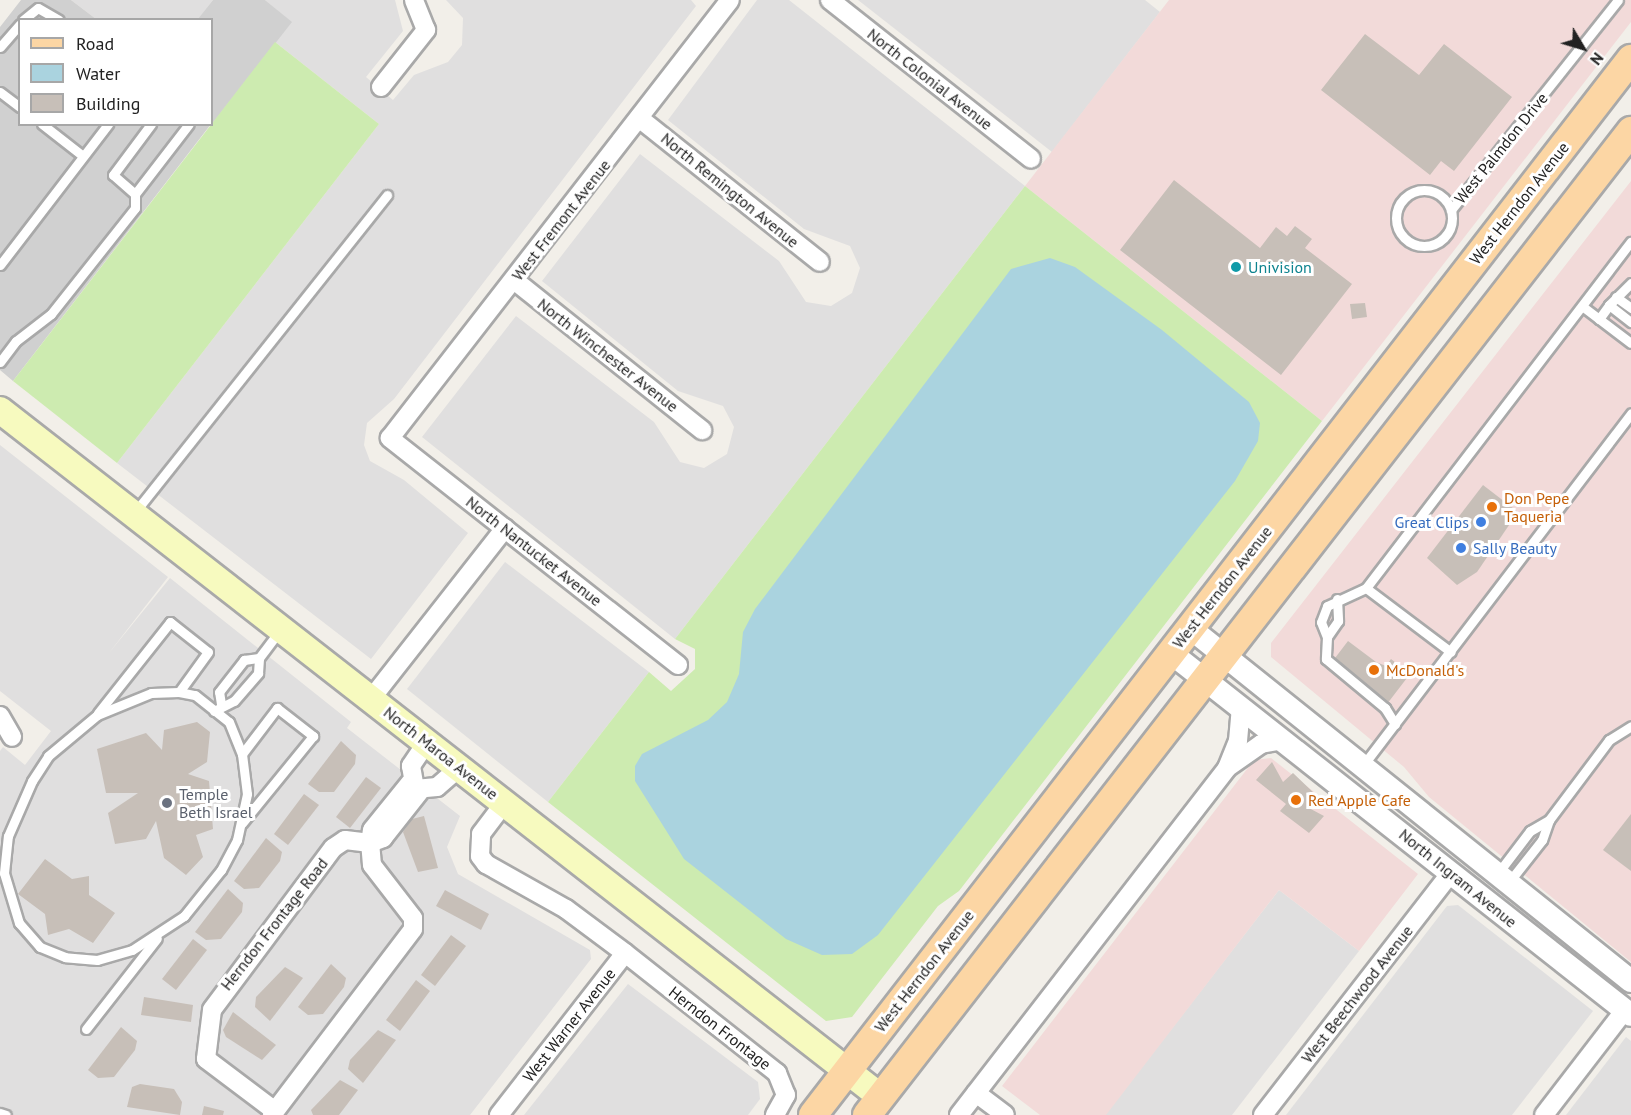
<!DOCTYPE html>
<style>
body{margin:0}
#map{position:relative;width:1631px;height:1115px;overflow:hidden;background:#f2efe9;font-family:"PT Sans",sans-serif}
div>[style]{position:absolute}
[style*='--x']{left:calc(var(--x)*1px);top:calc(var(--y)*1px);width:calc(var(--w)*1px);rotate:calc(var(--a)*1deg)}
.residential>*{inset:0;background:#e0dfdf}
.commercial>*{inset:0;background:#f2dad9}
.religious>*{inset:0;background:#d0d0d0}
.grass>*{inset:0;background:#cdebb0}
.water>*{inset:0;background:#aad3df}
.building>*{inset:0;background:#c7bfb8}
.roads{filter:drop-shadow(2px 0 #a9a9a9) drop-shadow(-2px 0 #a9a9a9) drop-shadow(0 2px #a9a9a9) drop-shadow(0 -2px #a9a9a9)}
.service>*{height:9px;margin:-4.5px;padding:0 4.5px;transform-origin:4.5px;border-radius:4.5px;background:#fff}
.service>.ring{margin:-4.5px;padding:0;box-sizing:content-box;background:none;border:9px solid #fff;border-radius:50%}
.minor>*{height:18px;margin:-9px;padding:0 9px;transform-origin:9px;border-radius:9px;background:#fff}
.tertiary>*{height:22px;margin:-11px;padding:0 11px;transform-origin:11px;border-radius:11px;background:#fff}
.secondary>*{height:26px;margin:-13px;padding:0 13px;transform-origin:13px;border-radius:13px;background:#f7fabf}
.primary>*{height:28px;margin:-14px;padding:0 14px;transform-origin:14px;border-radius:14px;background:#fcd6a4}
.dots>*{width:16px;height:16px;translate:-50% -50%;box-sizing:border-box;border:3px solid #fff;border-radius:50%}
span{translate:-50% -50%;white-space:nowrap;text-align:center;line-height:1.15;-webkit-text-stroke:6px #fff;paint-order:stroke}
.street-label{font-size:16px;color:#222}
.culture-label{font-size:16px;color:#0d838f}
.left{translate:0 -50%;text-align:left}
.food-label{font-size:16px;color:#c56008}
.shop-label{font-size:16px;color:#366cbe}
.right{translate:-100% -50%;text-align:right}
.worship-label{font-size:16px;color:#5b616d}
.legend{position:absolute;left:18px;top:18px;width:195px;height:108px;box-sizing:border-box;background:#fff;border:2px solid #a7a7a7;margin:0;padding:8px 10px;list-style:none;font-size:18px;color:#222}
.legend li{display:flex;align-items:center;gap:12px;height:30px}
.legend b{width:30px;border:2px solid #a7a7a7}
.north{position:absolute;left:1553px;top:18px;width:60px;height:60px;-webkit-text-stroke:4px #fff;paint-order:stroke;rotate:128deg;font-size:16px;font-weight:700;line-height:24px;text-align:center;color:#222}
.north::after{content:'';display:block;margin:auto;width:21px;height:27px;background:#222;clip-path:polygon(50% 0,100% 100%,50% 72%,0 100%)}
</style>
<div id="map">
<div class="residential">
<div style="clip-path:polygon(71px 0,213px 0,198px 20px,96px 19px)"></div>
<div style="clip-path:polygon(265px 0,395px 0,403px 31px,366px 77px,393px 100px,414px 75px,448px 62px,462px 45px,463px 18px,446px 0,691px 0,696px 6px,394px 399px,367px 423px,364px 445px,370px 461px,404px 480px,468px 533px,371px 659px,117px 463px,379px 124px,275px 42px,291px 22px)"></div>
<div style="clip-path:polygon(757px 0,789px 0,1025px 186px,675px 639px,422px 437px,516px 316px,654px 422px,680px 462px,704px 468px,727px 454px,734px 427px,723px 406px,678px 391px,542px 281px,640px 154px,779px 261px,806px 302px,831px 306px,852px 293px,860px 268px,850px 246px,804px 229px,668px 120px)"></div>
<div style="clip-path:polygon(858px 0,1145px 0,1160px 12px,1052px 152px)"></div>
<div style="clip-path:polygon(0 445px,168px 577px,109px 653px,170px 578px,351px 722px,347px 728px,460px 816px,447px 847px,458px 874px,590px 950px,591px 959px,470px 1115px,0 1115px,0 751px,3px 747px,25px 765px,51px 731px,0 691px)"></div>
<div style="clip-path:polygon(505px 562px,649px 672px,548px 802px,407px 689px)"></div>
<div style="clip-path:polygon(1279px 890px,1359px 951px,1232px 1115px,1105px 1115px)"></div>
<div style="clip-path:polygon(1458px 905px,1593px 1011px,1512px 1115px,1286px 1115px,1447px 906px)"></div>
<div style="clip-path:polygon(628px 984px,758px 1082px,760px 1099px,748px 1115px,524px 1115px)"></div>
<div style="clip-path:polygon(1626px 1037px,1631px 1041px,1631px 1115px,1566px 1115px)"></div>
</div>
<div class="commercial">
<div style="clip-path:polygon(1169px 0,1631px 0,1631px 22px,1322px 421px,1025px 186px)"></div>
<div style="clip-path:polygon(1631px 181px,1631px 962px,1429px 797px,1404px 767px,1271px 657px,1271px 643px)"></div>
<div style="clip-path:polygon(1271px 758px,1418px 874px,1359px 951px,1279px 890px,1106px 1115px,1040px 1115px,1002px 1086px,1254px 760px)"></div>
</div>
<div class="religious">
<div style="clip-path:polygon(21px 0,71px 0,96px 19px,20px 20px,20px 124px,211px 124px,13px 381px,0 370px,0 27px)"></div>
<div style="clip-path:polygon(213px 0,265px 0,292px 22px,212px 124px,212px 20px,198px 19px)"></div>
</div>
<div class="grass">
<div style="clip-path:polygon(275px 42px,379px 124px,117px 463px,13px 381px)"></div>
<div style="clip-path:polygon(1025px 186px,1322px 421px,959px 891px,938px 906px,852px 1017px,826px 1021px,548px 802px,649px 672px,671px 691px,695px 669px,695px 649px,675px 639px)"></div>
</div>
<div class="water">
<div style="clip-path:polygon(1050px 258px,1075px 267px,1162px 330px,1249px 402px,1260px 423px,1258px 441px,1235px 481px,878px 935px,852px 954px,822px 955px,786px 939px,684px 859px,635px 781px,635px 766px,642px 754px,708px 720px,727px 702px,739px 674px,743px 632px,755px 609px,1011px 269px)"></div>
</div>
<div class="building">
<div style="clip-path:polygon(1365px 34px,1419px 75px,1444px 44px,1512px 97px,1454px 171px,1441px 161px,1430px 175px,1321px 90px)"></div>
<div style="clip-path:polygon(1174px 180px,1260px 248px,1276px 227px,1287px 236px,1295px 226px,1312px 239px,1305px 248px,1352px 284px,1281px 375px,1120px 250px)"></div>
<div style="clip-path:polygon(1365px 303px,1367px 317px,1352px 319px,1350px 304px)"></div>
<div style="clip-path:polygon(1483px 485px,1518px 512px,1477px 572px,1457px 585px,1427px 558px)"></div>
<div style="clip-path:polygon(1348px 641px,1376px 662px,1386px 666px,1391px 659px,1410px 674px,1387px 704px,1332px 662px)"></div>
<div style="clip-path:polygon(197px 722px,210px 732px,207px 762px,188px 774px,209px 781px,213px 829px,196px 835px,203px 857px,186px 875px,164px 858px,156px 821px,146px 839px,115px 844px,108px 813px,138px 793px,106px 793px,97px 749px,146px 733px,162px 750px,164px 730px)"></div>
<div style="clip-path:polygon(341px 741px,356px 755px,355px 764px,334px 792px,319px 792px,308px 784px)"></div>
<div style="clip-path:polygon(1272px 762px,1283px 782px,1293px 773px,1316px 795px,1307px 807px,1324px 816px,1309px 833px,1280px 811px,1286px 804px,1256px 780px)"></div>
<div style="clip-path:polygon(366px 777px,381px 788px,350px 828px,336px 817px)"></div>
<div style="clip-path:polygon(304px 794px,319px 805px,288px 845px,274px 834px)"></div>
<div style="clip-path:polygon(1631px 814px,1631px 871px,1603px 850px)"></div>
<div style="clip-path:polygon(424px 816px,438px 868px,418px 872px,403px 832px,412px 819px)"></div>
<div style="clip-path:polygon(266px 838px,282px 852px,280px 861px,259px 888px,244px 889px,234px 881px)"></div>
<div style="clip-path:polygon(45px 859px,72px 879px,89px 876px,89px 895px,115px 913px,93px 943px,69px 929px,48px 935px,45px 914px,18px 894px)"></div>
<div style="clip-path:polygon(228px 889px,243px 903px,242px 912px,221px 939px,206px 940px,195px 932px)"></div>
<div style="clip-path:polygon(445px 890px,489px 914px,481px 930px,436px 906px)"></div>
<div style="clip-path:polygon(451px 935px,466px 946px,435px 986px,421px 975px)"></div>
<div style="clip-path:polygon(193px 939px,207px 950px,176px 990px,162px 979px)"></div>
<div style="clip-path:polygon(331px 964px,346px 978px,344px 987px,323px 1014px,308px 1015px,298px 1007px)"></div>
<div style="clip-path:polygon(285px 967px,303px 978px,270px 1021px,255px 1007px,256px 997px)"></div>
<div style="clip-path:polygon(416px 980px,430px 991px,400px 1031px,386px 1020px)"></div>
<div style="clip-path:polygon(144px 997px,193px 1005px,191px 1022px,141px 1015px)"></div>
<div style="clip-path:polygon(233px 1012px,276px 1045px,262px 1060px,226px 1037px,223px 1030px)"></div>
<div style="clip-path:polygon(121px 1027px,137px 1041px,135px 1050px,114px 1077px,98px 1078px,88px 1070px)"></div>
<div style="clip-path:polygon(378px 1030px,396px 1040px,363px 1083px,348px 1069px,350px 1060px)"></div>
<div style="clip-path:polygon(340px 1080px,358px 1090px,339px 1115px,313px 1115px,311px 1110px)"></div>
<div style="clip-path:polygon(140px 1084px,174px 1089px,182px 1102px,180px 1115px,127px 1107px,132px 1087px)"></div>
<div style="clip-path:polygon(204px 1106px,224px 1111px,223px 1115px,202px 1115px)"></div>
</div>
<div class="roads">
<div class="service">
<div style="--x:23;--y:20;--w:19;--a:-39"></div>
<div style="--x:38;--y:8;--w:24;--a:30"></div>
<div style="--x:0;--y:47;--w:30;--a:-49"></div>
<div style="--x:0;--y:92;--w:25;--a:37"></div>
<div style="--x:42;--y:124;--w:52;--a:38"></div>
<div class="ring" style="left:1396px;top:190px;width:47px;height:47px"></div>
<div style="--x:135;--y:194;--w:88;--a:-52.4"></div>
<div style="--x:1451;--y:210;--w:268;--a:-51.5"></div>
<div style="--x:0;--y:265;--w:178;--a:-52.5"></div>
<div style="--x:1616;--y:297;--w:19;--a:36"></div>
<div style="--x:1609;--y:305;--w:31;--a:-45"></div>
<div style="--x:1582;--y:306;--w:61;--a:37.1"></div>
<div style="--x:1599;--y:319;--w:17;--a:-54"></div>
<div style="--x:1609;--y:305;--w:28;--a:38"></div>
<div style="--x:0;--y:362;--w:26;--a:-53"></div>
<div style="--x:16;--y:341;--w:44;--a:-37.6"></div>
<div style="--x:51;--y:314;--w:135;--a:-51.6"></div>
<div style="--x:135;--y:208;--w:14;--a:-90"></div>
<div style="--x:135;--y:194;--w:29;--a:-139"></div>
<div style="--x:113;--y:175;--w:64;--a:-53.3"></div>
<div style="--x:135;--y:512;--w:405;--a:-51.5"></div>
<div style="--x:1366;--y:588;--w:106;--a:37"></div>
<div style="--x:1337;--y:599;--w:22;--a:87"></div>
<div style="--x:1338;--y:621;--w:19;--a:125"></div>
<div style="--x:1327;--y:637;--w:22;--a:93"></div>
<div style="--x:1326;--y:659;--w:77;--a:39.7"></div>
<div style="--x:1385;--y:708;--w:19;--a:58"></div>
<div style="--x:1327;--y:637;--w:16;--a:-112"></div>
<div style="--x:1321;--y:622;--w:17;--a:-69"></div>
<div style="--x:1327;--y:606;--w:43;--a:-24.8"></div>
<div style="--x:1366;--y:588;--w:436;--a:-52.6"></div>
<div style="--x:179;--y:692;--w:16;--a:11"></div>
<div style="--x:195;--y:695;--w:43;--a:38.5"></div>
<div style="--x:229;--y:722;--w:35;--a:68"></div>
<div style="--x:242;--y:754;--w:40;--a:82.9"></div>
<div style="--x:247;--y:794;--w:47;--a:102.3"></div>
<div style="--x:237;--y:840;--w:34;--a:118"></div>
<div style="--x:221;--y:870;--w:59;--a:128.8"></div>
<div style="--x:184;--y:916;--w:62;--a:146.8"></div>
<div style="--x:132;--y:950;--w:36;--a:164"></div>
<div style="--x:97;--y:960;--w:32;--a:-175"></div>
<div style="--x:65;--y:957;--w:27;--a:-158"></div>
<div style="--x:40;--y:947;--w:32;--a:-131"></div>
<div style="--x:19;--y:923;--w:52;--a:-106.7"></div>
<div style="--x:4;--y:873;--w:37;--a:-84"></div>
<div style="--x:8;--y:836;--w:60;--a:-66.4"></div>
<div style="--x:32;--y:781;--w:30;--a:-57"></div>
<div style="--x:48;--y:756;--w:64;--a:-39.9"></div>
<div style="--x:97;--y:715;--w:58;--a:-22.2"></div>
<div style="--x:151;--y:693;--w:28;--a:-2"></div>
<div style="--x:221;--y:704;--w:12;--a:-99"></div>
<div style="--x:219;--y:692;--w:41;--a:-52"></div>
<div style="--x:244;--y:660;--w:15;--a:-8"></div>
<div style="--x:214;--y:711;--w:22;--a:-27"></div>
<div style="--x:234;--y:701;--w:37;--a:-49"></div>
<div style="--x:258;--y:673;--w:15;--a:-86"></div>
<div style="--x:259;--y:658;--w:34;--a:-53"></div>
<div style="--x:98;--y:713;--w:116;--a:-51.6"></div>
<div style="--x:170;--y:622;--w:48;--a:38.3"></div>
<div style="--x:208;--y:652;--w:49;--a:125.9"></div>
<div style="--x:242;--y:754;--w:58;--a:-52.7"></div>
<div style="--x:277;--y:708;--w:46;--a:37.9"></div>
<div style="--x:313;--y:736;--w:112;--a:129.2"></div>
<div style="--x:1364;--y:764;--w:441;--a:-52.7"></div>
<div style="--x:1549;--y:820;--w:100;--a:-53.1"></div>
<div style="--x:1609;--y:740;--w:26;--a:-32"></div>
<div style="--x:1498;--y:873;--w:53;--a:-52.7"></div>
<div style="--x:1530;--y:831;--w:22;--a:-30"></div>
<div style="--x:1549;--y:820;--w:21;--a:109"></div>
<div style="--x:1542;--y:840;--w:53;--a:128.2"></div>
<div style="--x:86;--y:1029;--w:115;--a:-52"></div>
<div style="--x:0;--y:1113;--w:6;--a:18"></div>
</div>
<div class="minor">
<div style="--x:830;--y:0;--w:256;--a:38.3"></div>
<div style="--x:381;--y:87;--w:73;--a:-51.7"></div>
<div style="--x:426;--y:30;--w:32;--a:-112"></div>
<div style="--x:639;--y:118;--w:231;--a:38.5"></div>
<div style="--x:514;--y:280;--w:241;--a:38.6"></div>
<div style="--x:678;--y:665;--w:367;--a:-141.8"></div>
<div style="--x:390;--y:438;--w:554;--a:-52.18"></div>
<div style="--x:371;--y:699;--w:217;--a:-51.9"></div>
<div style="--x:0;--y:716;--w:24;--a:60"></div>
<div style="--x:427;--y:742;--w:29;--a:124"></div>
<div style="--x:411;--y:766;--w:23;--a:80"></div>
<div style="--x:415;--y:789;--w:22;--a:-5"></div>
<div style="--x:437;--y:787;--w:30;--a:-41"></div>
<div style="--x:1227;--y:768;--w:42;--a:-35.2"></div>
<div style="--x:1261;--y:744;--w:23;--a:-10"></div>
<div style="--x:410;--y:783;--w:60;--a:129"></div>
<div style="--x:372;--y:830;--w:13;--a:99"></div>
<div style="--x:370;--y:843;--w:14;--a:-21"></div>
<div style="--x:383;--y:838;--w:60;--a:-51.8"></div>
<div style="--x:625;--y:953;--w:194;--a:38.3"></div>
<div style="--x:777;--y:1073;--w:24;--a:68"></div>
<div style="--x:786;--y:1095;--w:23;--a:119"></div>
<div style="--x:976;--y:1093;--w:36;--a:37"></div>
<div style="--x:272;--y:1115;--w:233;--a:-52.8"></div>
<div style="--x:413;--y:929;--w:11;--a:-90"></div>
<div style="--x:413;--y:918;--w:67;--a:-127.7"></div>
<div style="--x:372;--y:865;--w:22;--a:-95"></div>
<div style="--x:370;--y:843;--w:25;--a:-173"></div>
<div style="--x:345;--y:840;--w:14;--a:146"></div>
<div style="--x:333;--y:848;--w:202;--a:126.8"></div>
<div style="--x:212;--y:1010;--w:49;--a:97"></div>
<div style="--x:206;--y:1059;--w:86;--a:37"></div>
<div style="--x:499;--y:1115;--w:205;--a:-52.1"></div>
<div style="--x:625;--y:953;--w:74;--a:-143.3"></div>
<div style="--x:566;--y:909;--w:92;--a:-150.6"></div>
<div style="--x:486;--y:864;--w:10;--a:-127"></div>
<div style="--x:480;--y:856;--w:22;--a:-87"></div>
<div style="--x:481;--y:834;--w:40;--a:-53"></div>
<div style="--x:959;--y:1115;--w:438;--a:-52.3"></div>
<div style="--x:1227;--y:768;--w:29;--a:-68"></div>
<div style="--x:1238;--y:741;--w:34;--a:-85"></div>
<div style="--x:1263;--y:1115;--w:306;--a:-52.2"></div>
<div style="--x:1544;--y:1115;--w:133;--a:-52.4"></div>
</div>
<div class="tertiary">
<div style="--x:1190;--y:628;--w:565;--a:38.68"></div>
<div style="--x:1171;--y:653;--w:585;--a:38.2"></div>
</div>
<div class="secondary">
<div style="--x:0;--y:410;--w:1117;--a:37.95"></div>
</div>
<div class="primary">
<div style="--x:813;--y:1115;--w:1336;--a:-52.24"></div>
<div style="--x:867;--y:1115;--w:1246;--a:-52.17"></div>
</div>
</div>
<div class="dots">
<div style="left:1236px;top:267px;background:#0f9aa8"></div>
<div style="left:1492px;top:507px;background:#e8710a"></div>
<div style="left:1481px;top:522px;background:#3f7fe0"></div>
<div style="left:1461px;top:548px;background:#3f7fe0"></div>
<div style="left:1374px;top:670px;background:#e8710a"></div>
<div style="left:1296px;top:800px;background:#e8710a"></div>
<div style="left:167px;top:803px;background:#6b7280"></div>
</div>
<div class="street-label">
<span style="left:930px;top:79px;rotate:38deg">North Colonial Avenue</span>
<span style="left:1501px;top:148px;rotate:-51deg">West Palmdon Drive</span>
<span style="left:730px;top:190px;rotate:39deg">North Remington Avenue</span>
<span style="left:1519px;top:203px;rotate:-52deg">West Herndon Avenue</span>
<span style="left:561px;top:220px;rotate:-52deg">West Fremont Avenue</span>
<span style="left:608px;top:355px;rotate:38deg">North Winchester Avenue</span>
<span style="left:534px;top:551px;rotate:38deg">North Nantucket Avenue</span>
<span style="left:1222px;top:587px;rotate:-52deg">West Herndon Avenue</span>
<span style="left:441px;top:753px;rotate:38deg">North Maroa Avenue</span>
<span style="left:1458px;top:878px;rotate:39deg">North Ingram Avenue</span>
<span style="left:274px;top:924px;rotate:-52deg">Herndon Frontage Road</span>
<span style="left:924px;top:971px;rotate:-52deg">West Herndon Avenue</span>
<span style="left:1357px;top:994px;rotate:-52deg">West Beechwood Avenue</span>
<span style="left:569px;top:1025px;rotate:-52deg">West Warner Avenue</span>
<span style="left:720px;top:1028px;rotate:38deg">Herndon Frontage</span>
</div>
<div class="culture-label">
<span class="left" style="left:1248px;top:267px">Univision</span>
</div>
<div class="food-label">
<span class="left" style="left:1504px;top:507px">Don Pepe<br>Taqueria</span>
<span class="left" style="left:1386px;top:670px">McDonald's</span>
<span class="left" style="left:1308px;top:800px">Red Apple Cafe</span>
</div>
<div class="shop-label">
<span class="right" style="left:1469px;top:522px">Great Clips</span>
<span class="left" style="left:1473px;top:548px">Sally Beauty</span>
</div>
<div class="worship-label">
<span class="left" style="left:179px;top:803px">Temple<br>Beth Israel</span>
</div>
<ul class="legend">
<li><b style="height:8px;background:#fcd6a4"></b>Road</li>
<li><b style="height:16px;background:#aad3df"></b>Water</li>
<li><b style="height:16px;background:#c7bfb8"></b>Building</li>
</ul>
<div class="north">N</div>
</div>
